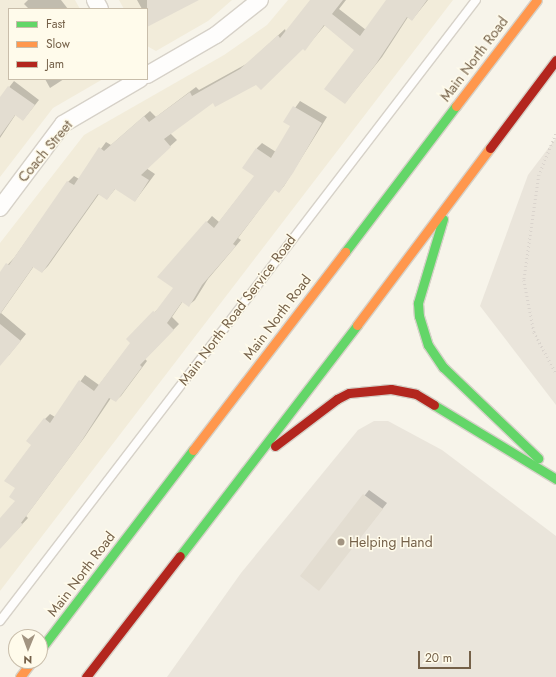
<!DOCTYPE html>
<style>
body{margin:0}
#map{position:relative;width:556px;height:677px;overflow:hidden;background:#f7f4ea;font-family:Jost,sans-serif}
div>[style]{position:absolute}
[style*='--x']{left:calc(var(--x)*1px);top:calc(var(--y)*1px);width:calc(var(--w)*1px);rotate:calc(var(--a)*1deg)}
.residential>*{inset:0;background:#f2ecda}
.industrial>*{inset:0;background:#eae5db}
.shadow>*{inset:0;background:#0003}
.building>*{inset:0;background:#e3ddd1}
.path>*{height:2.5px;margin-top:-1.25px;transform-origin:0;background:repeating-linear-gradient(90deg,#dad4cd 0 1px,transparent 0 4px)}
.roads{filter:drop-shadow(1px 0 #d6d1c8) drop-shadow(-1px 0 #d6d1c8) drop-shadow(0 1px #d6d1c8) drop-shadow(0 -1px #d6d1c8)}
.lane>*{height:8px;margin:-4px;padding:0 4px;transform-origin:4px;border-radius:4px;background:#fefdfc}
.street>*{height:16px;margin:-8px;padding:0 8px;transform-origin:8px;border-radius:8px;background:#fefdfc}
.fast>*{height:9px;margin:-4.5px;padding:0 4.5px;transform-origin:4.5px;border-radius:4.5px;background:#63d668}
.slow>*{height:9px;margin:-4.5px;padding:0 4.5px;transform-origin:4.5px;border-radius:4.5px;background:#ff974d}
.jam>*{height:9px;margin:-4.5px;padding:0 4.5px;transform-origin:4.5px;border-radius:4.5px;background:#b3261e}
.dots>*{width:11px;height:11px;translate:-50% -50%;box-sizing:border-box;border:2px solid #fffbeb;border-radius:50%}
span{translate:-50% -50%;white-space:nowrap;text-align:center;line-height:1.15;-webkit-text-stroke:3px #fffbeb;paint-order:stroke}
.street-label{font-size:14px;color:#756149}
.poi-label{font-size:14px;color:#756149}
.left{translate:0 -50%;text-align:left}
.legend{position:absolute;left:8px;top:8px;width:140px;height:72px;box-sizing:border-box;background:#fffbeb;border:1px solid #c8bdaa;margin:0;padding:5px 7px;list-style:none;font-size:12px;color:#756149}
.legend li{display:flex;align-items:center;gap:8px;height:20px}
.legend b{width:20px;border:1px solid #c8bdaa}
.north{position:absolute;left:8px;top:629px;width:40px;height:40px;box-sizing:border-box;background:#fffbeb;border:1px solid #c8bdaa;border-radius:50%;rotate:181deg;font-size:11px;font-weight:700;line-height:16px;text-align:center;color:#756149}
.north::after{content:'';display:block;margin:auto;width:14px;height:18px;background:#a29481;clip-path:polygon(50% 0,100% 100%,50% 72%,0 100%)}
.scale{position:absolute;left:418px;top:651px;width:53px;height:18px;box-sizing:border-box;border:2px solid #756149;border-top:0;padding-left:5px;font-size:12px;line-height:14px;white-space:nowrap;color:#756149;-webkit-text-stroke:3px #fffbeb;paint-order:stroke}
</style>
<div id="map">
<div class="residential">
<div style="clip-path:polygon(0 0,75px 0,80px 9px,9px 9px,9px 79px,103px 79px,53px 108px,0 177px)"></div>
<div style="clip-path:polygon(119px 0,232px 0,208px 21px,156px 51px,147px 46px,147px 9px,124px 9px)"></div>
<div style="clip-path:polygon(288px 0,453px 0,0 591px,0 243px,84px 135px,224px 55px,267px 25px)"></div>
</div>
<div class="industrial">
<div style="clip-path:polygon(556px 138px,556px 405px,480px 306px,528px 175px)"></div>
<div style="clip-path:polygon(374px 421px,388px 421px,442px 450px,556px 536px,556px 677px,167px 677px,241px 573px,358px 430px)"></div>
</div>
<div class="shadow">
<div style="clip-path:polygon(28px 0,61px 0,68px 9px,29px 9px,24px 4px)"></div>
<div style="clip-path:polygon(137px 0,188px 0,147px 19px,147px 9px,142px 9px)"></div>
<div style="clip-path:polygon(311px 0,346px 0,339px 9px,366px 30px,387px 0,428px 0,412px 20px,408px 17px,382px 57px,345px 103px,355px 50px,325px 25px,305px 49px,303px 48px,257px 84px,213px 102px,170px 133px,177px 140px,146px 168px,155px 174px,135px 201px,116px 188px,107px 199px,99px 194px,48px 266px,42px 272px,34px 266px,1px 313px,26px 334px,9px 355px,0 359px,0 273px,14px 258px,68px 182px,74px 176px,79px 179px,106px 142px,111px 145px,150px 111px,156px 117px,196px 87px,199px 90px,248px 63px,285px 29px,286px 32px)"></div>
<div style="clip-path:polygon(45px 79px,64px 79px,50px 88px)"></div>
<div style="clip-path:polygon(14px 81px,39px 100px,23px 120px,16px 114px,0 138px,0 99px)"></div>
<div style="clip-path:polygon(300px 101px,327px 117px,284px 186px,279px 192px,275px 189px,238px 238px,241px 240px,208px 279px,195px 300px,189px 305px,183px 301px,172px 317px,179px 324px,145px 359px,147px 361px,121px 396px,115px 401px,111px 398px,84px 438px,26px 516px,28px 518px,0 548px,0 519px,17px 501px,16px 488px,45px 419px,50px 414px,55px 417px,85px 375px,99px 385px,132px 342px,128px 339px,160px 307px,174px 288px,207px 222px,212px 216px,219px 222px,255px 176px,257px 148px,262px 143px,276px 152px,292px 126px,285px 122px)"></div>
<div style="clip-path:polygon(369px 490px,387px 503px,319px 589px,301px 576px)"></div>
</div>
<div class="building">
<div style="clip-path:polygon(147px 0,199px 0,147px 27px)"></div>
<div style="clip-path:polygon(310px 0,343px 0,332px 14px,360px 36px,386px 0,427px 0,412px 21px,407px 17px,376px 64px,345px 104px,324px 89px,354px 50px,324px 25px,305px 51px,303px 49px,261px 90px,256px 85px,215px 107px,213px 103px,164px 139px,171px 147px,141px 175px,149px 180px,135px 202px,115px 189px,107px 200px,98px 194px,42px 273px,33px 267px,0 314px,0 272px,6px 263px,9px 265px,67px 181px,74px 185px,99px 147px,104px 151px,144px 116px,149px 122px,190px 92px,192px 96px,240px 69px,278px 35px,280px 38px)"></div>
<div style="clip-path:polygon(8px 86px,35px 105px,23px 121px,15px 115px,0 136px,0 97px)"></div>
<div style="clip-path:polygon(293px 106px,322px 123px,293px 173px,279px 193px,275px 190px,233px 244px,236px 246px,202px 285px,189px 307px,182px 302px,167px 323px,174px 330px,140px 365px,142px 367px,116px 402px,109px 398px,79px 445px,21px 523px,23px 524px,0 549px,0 518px,15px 501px,9px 497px,15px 488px,4px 481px,31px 445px,26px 441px,44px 418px,50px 423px,79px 380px,94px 391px,130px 343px,126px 339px,153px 311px,155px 312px,173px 288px,157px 277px,206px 221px,214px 228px,254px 176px,242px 168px,256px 148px,271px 158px,290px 126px,283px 122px)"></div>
<div style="clip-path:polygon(0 324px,21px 341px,0 366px)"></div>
<div style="clip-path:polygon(363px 494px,383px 509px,319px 591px,300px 576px)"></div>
</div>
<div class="path">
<div style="--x:556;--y:134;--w:44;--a:112.5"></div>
<div style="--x:539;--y:175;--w:106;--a:98.1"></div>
<div style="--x:524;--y:280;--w:53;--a:79.1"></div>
<div style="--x:534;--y:332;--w:47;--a:61.8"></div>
</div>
<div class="roads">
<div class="lane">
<div style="--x:0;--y:621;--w:782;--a:-52.53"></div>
</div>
<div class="street">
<div style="--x:95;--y:0;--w:10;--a:61"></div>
<div style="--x:147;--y:75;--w:80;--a:-30.1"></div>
<div style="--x:216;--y:35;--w:56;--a:-38.5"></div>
<div style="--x:0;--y:208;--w:105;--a:-53.1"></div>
<div style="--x:63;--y:124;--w:89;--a:-30.3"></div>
</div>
<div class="fast">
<div style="--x:443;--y:219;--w:88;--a:106.6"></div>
<div style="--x:418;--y:303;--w:13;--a:86"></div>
<div style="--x:419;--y:316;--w:30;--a:73"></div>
<div style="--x:428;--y:345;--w:27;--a:56"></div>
<div style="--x:443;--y:367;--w:132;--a:43.8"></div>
<div style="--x:345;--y:252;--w:183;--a:-52.8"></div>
<div style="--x:434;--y:405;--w:143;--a:31.2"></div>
<div style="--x:180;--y:556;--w:291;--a:-52.5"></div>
<div style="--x:40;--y:650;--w:252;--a:-52.6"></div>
</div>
<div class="slow">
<div style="--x:456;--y:106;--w:133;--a:-52.6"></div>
<div style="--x:357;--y:325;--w:221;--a:-53.1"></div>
<div style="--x:193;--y:450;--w:250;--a:-52.5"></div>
<div style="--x:20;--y:677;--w:20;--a:-53"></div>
</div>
<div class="jam">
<div style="--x:490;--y:148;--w:110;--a:-53.1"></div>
<div style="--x:275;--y:446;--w:78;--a:-37.2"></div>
<div style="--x:337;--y:399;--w:13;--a:-27"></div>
<div style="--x:349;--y:393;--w:42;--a:-5.4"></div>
<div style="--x:391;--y:389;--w:25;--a:11"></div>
<div style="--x:416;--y:394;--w:21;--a:31"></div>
<div style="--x:86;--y:677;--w:153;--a:-52.2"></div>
</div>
</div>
<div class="dots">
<div style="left:341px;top:542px;background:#a29481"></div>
</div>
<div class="street-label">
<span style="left:474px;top:59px;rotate:-53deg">Main North Road</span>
<span style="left:45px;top:151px;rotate:-50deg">Coach Street</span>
<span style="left:237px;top:310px;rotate:-53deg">Main North Road Service Road</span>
<span style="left:277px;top:317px;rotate:-53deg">Main North Road</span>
<span style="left:81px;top:574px;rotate:-53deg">Main North Road</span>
</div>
<div class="poi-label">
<span class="left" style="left:349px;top:542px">Helping Hand</span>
</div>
<ul class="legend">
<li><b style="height:5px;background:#63d668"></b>Fast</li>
<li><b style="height:5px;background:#ff974d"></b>Slow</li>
<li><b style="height:5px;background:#b3261e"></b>Jam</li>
</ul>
<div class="north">N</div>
<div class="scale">20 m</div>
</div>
